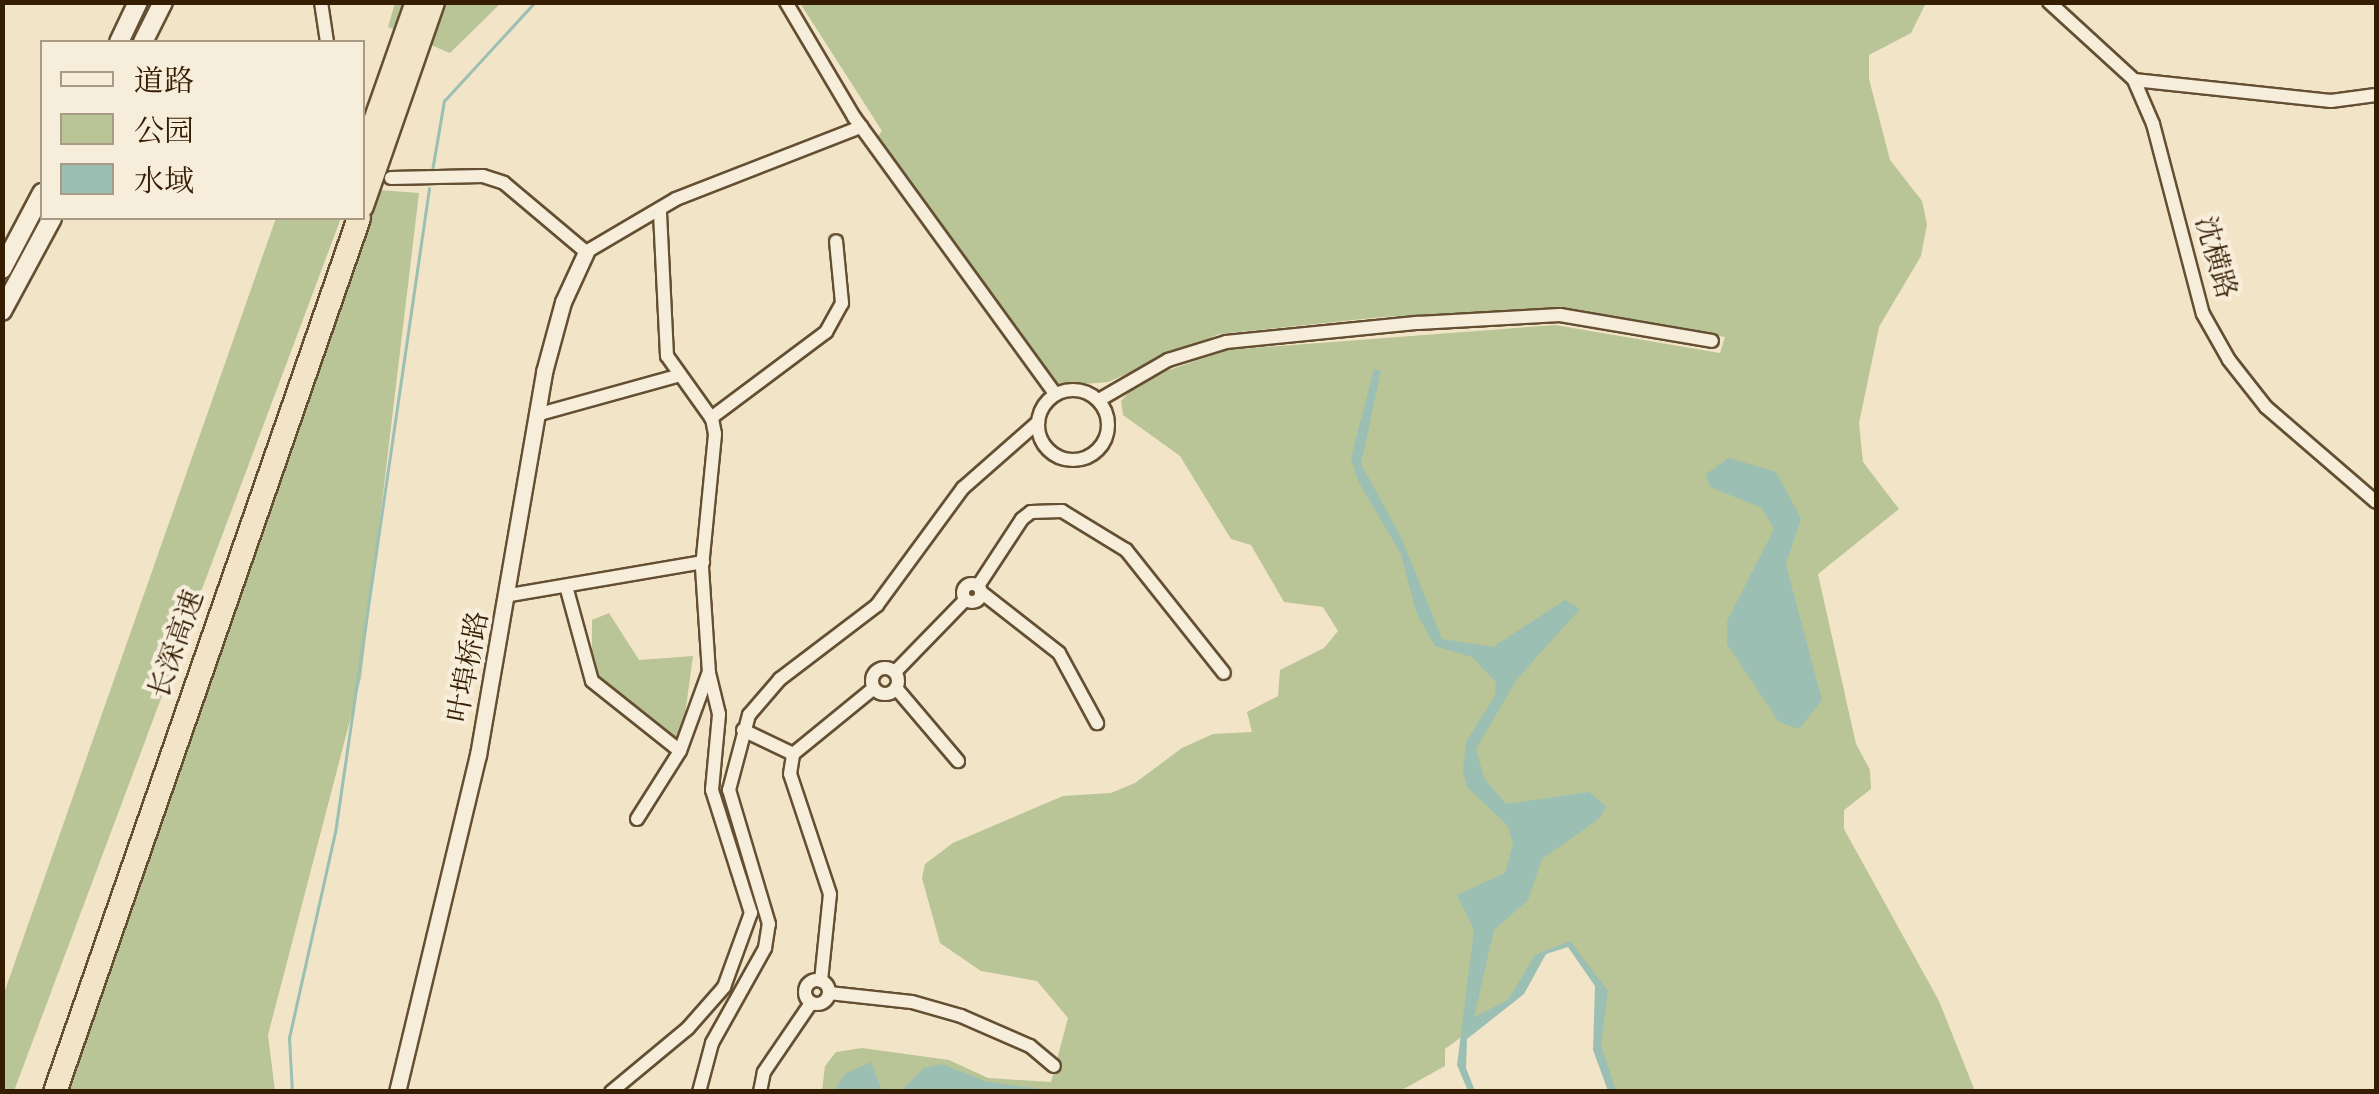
<!DOCTYPE html>
<meta charset="utf-8">
<style>
body{margin:0}
#map{position:relative;width:2379px;height:1094px;overflow:hidden;background:#f2e4c7;font-family:"Old Standard TT","Noto Serif SC",serif}
div>[style]{position:absolute}
[style*='--x']{left:calc(var(--x)*1px);top:calc(var(--y)*1px);width:calc(var(--w)*1px);rotate:calc(var(--a)*1deg)}
.green>*{inset:0;background:#b9c497}
.water>*{inset:0;background:#9bbfb3}
.stream>*{height:2.5px;margin:-1.25px;padding:0 1.25px;transform-origin:1.25px;border-radius:1.25px;background:#9bbfb3}
.roads{filter:drop-shadow(2px 0 #644f32) drop-shadow(-2px 0 #644f32) drop-shadow(0 2px #644f32) drop-shadow(0 -2px #644f32)}
.minor>*{height:12px;margin:-6px;padding:0 6px;transform-origin:6px;border-radius:6px;background:#f7eddb}
.minor>.ring{margin:-6px;padding:0;box-sizing:content-box;background:none;border:12px solid #f7eddb;border-radius:50%}
.tertiary>*{height:15px;margin:-7.5px;padding:0 7.5px;transform-origin:7.5px;border-radius:7.5px;background:#f7eddb}
.secondary>*{height:18px;margin:-9px;padding:0 9px;transform-origin:9px;border-radius:9px;background:#f7eddb}
.motorway>*{height:22px;margin:-11px;padding:0 11px;transform-origin:11px;border-radius:11px;background:#f2e4c7}
span{translate:-50% -50%;white-space:nowrap;text-align:center;line-height:1.15;-webkit-text-stroke:8px #f7eddb;paint-order:stroke}
.street-label{font-size:28px;color:#351d01}
.frame{position:absolute;inset:0;border:5px solid #351d01;pointer-events:none}
.legend{position:absolute;left:40px;top:40px;width:325px;height:180px;box-sizing:border-box;background:#f7eddb;border:2px solid #a99a84;margin:0;padding:12px 18px;list-style:none;font-size:30px;color:#351d01}
.legend li{display:flex;align-items:center;gap:20px;height:50px}
.legend b{width:50px;border:2px solid #a99a84}
</style>
<div id="map">
<div class="green">
<div style="clip-path:polygon(395px 3px,501px 3px,450px 53px,388px 27px)"></div>
<div style="clip-path:polygon(800px 3px,1926px 3px,1911px 33px,1869px 55px,1869px 79px,1890px 160px,1922px 201px,1927px 224px,1921px 256px,1879px 327px,1859px 423px,1863px 462px,1899px 509px,1818px 574px,1856px 744px,1870px 770px,1871px 789px,1844px 810px,1844px 829px,1939px 1001px,1975px 1091px,1612px 1091px,1599px 1055px,1604px 996px,1568px 944px,1540px 955px,1519px 995px,1445px 1049px,1445px 1066px,1400px 1091px,822px 1091px,825px 1066px,836px 1052px,862px 1048px,949px 1060px,988px 1078px,1051px 1082px,1068px 1018px,1037px 981px,981px 971px,940px 943px,922px 878px,925px 864px,953px 843px,1063px 796px,1111px 793px,1135px 783px,1182px 748px,1213px 734px,1252px 732px,1247px 712px,1278px 696px,1280px 670px,1324px 648px,1338px 631px,1323px 607px,1284px 602px,1251px 545px,1231px 539px,1180px 456px,1123px 415px,1121px 401px,1129px 392px,1166px 371px,1227px 350px,1555px 325px,1720px 353px,1725px 337px,1548px 308px,1382px 317px,1219px 334px,1108px 382px,1059px 386px,878px 136px,882px 131px)"></div>
<div style="clip-path:polygon(378px 190px,419px 193px,361px 678px,268px 1035px,275px 1091px,64px 1092px)"></div>
<div style="clip-path:polygon(276px 218px,341px 218px,14px 1091px,3px 1091px,3px 996px)"></div>
<div style="clip-path:polygon(609px 613px,639px 660px,693px 656px,680px 751px,592px 681px,592px 620px)"></div>
</div>
<div class="water">
<div style="clip-path:polygon(1374px 369px,1381px 371px,1361px 464px,1400px 535px,1442px 639px,1493px 647px,1565px 600px,1580px 609px,1517px 679px,1476px 749px,1484px 778px,1506px 804px,1589px 792px,1606px 806px,1600px 818px,1542px 859px,1528px 900px,1494px 930px,1474px 1017px,1508px 1000px,1535px 955px,1570px 941px,1608px 991px,1601px 1045px,1616px 1091px,1608px 1091px,1593px 1050px,1595px 986px,1568px 947px,1546px 954px,1524px 994px,1467px 1039px,1466px 1068px,1475px 1091px,1468px 1091px,1457px 1065px,1474px 930px,1457px 895px,1505px 873px,1513px 844px,1508px 826px,1467px 787px,1463px 771px,1466px 742px,1495px 696px,1496px 682px,1472px 657px,1435px 646px,1416px 612px,1401px 554px,1358px 481px,1351px 458px)"></div>
<div style="clip-path:polygon(1729px 458px,1776px 472px,1801px 518px,1786px 565px,1822px 700px,1799px 729px,1779px 722px,1727px 644px,1727px 621px,1774px 529px,1762px 508px,1710px 487px,1706px 474px)"></div>
<div style="clip-path:polygon(871px 1062px,882px 1091px,834px 1091px,845px 1074px)"></div>
<div style="clip-path:polygon(942px 1064px,987px 1082px,1057px 1091px,901px 1091px,924px 1068px)"></div>
</div>
<div class="stream">
<div style="--x:432;--y:171;--w:71;--a:-80.3"></div>
<div style="--x:444;--y:101;--w:134;--a:-47.4"></div>
<div style="--x:292;--y:1092;--w:54;--a:-93.2"></div>
<div style="--x:289;--y:1038;--w:210;--a:-77.4"></div>
<div style="--x:335;--y:833;--w:651;--a:-81.7"></div>
</div>
<div class="roads">
<div class="minor">
<div style="--x:321;--y:2;--w:40;--a:81.5"></div>
<div style="--x:786;--y:2;--w:134;--a:59.4"></div>
<div style="--x:854;--y:117;--w:342;--a:54"></div>
<div style="--x:2049;--y:2;--w:115;--a:42.5"></div>
<div style="--x:2134;--y:80;--w:48;--a:66.6"></div>
<div style="--x:2153;--y:124;--w:196;--a:75.3"></div>
<div style="--x:2203;--y:314;--w:53;--a:60.5"></div>
<div style="--x:2229;--y:360;--w:60;--a:51.8"></div>
<div style="--x:2266;--y:407;--w:145;--a:40.8"></div>
<div style="--x:2134;--y:80;--w:198;--a:6.1"></div>
<div style="--x:2331;--y:101;--w:45;--a:-7.6"></div>
<div style="--x:391;--y:178;--w:92;--a:-1.2"></div>
<div style="--x:483;--y:176;--w:22;--a:18"></div>
<div style="--x:504;--y:183;--w:107;--a:40.1"></div>
<div style="--x:586;--y:252;--w:104;--a:-30.5"></div>
<div style="--x:676;--y:199;--w:199;--a:-21.3"></div>
<div class="ring" style="left:1038px;top:390px;width:58px;height:58px"></div>
<div style="--x:1099;--y:400;--w:80;--a:-30.1"></div>
<div style="--x:1168;--y:360;--w:61;--a:-17.2"></div>
<div style="--x:1226;--y:342;--w:193;--a:-5.7"></div>
<div style="--x:1418;--y:323;--w:142;--a:-3.2"></div>
<div style="--x:1560;--y:315;--w:154;--a:9.7"></div>
<div style="--x:536;--y:415;--w:149;--a:-15.5"></div>
<div style="--x:711;--y:418;--w:144;--a:-36.8"></div>
<div style="--x:826;--y:332;--w:33;--a:-61"></div>
<div style="--x:842;--y:303;--w:62;--a:-95.5"></div>
<div class="ring" style="left:963px;top:584px;width:6px;height:6px"></div>
<div style="--x:566;--y:586;--w:98;--a:74.7"></div>
<div style="--x:592;--y:681;--w:112;--a:38.5"></div>
<div style="--x:978;--y:586;--w:80;--a:-56.7"></div>
<div style="--x:1022;--y:519;--w:11;--a:-38"></div>
<div style="--x:1031;--y:512;--w:31;--a:-2"></div>
<div style="--x:1062;--y:511;--w:75;--a:31.4"></div>
<div style="--x:1126;--y:550;--w:157;--a:51.5"></div>
<div style="--x:981;--y:592;--w:99;--a:38"></div>
<div style="--x:1059;--y:653;--w:80;--a:61.5"></div>
<div style="--x:510;--y:595;--w:196;--a:-9.7"></div>
<div class="ring" style="left:872px;top:668px;width:14px;height:14px"></div>
<div style="--x:895;--y:672;--w:100;--a:-45.8"></div>
<div style="--x:896;--y:688;--w:96;--a:49.7"></div>
<div style="--x:743;--y:730;--w:55;--a:25.6"></div>
<div style="--x:637;--y:819;--w:80;--a:-57.7"></div>
<div style="--x:680;--y:751;--w:82;--a:-70"></div>
<div class="ring" style="left:805px;top:980px;width:12px;height:12px"></div>
<div style="--x:821;--y:981;--w:87;--a:-84.1"></div>
<div style="--x:830;--y:894;--w:126;--a:-108.4"></div>
<div style="--x:790;--y:774;--w:20;--a:-81"></div>
<div style="--x:793;--y:754;--w:104;--a:-39.2"></div>
<div style="--x:829;--y:993;--w:83;--a:6.2"></div>
<div style="--x:912;--y:1002;--w:51;--a:15.9"></div>
<div style="--x:961;--y:1016;--w:75;--a:23.5"></div>
<div style="--x:1030;--y:1046;--w:31;--a:40"></div>
<div style="--x:611;--y:1092;--w:100;--a:-39.7"></div>
<div style="--x:688;--y:1028;--w:55;--a:-48.7"></div>
<div style="--x:724;--y:987;--w:79;--a:-70"></div>
<div style="--x:751;--y:913;--w:129;--a:-107.6"></div>
<div style="--x:712;--y:790;--w:76;--a:-84.7"></div>
<div style="--x:719;--y:714;--w:42;--a:-103.7"></div>
<div style="--x:709;--y:673;--w:106;--a:-93.8"></div>
<div style="--x:702;--y:567;--w:134;--a:-84.4"></div>
<div style="--x:715;--y:434;--w:15;--a:-101"></div>
<div style="--x:712;--y:419;--w:77;--a:-125.5"></div>
<div style="--x:667;--y:356;--w:145;--a:-92.8"></div>
<div style="--x:699;--y:1092;--w:51;--a:-75.1"></div>
<div style="--x:712;--y:1043;--w:109;--a:-60.8"></div>
<div style="--x:765;--y:948;--w:24;--a:-81"></div>
<div style="--x:769;--y:924;--w:140;--a:-106.6"></div>
<div style="--x:729;--y:790;--w:78;--a:-75.1"></div>
<div style="--x:749;--y:715;--w:48;--a:-49.3"></div>
<div style="--x:780;--y:679;--w:122;--a:-37.3"></div>
<div style="--x:877;--y:605;--w:145;--a:-53.7"></div>
<div style="--x:963;--y:488;--w:100;--a:-41.3"></div>
<div style="--x:760;--y:1092;--w:20;--a:-79"></div>
<div style="--x:764;--y:1072;--w:83;--a:-55.7"></div>
</div>
<div class="tertiary">
<div style="--x:397;--y:1092;--w:347;--a:-76.5"></div>
<div style="--x:478;--y:755;--w:389;--a:-80.2"></div>
<div style="--x:544;--y:372;--w:73;--a:-74.8"></div>
<div style="--x:563;--y:302;--w:55;--a:-65.3"></div>
</div>
<div class="secondary">
<div style="--x:119;--y:42;--w:44;--a:-64.6"></div>
<div style="--x:143;--y:42;--w:45;--a:-63.4"></div>
<div style="--x:2;--y:269;--w:86;--a:-62.2"></div>
<div style="--x:2;--y:311;--w:106;--a:-61.7"></div>
</div>
<div class="motorway">
<div style="--x:362;--y:158;--w:165;--a:-70.6"></div>
<div style="--x:362;--y:206;--w:216;--a:-70.8"></div>
<div style="--x:55;--y:1092;--w:925;--a:-70.82"></div>
</div>
</div>
<div class="street-label">
<span style="left:2214px;top:258px;rotate:74deg">沈横路</span>
<span style="left:178px;top:645px;rotate:-71deg">长深高速</span>
<span style="left:470px;top:667px;rotate:-79deg">叶埠桥路</span>
</div>
<div class="frame"></div>
<ul class="legend">
<li><b style="height:12px;background:#f7eddb"></b>道路</li>
<li><b style="height:28px;background:#b9c497"></b>公园</li>
<li><b style="height:28px;background:#9bbfb3"></b>水域</li>
</ul>
</div>
